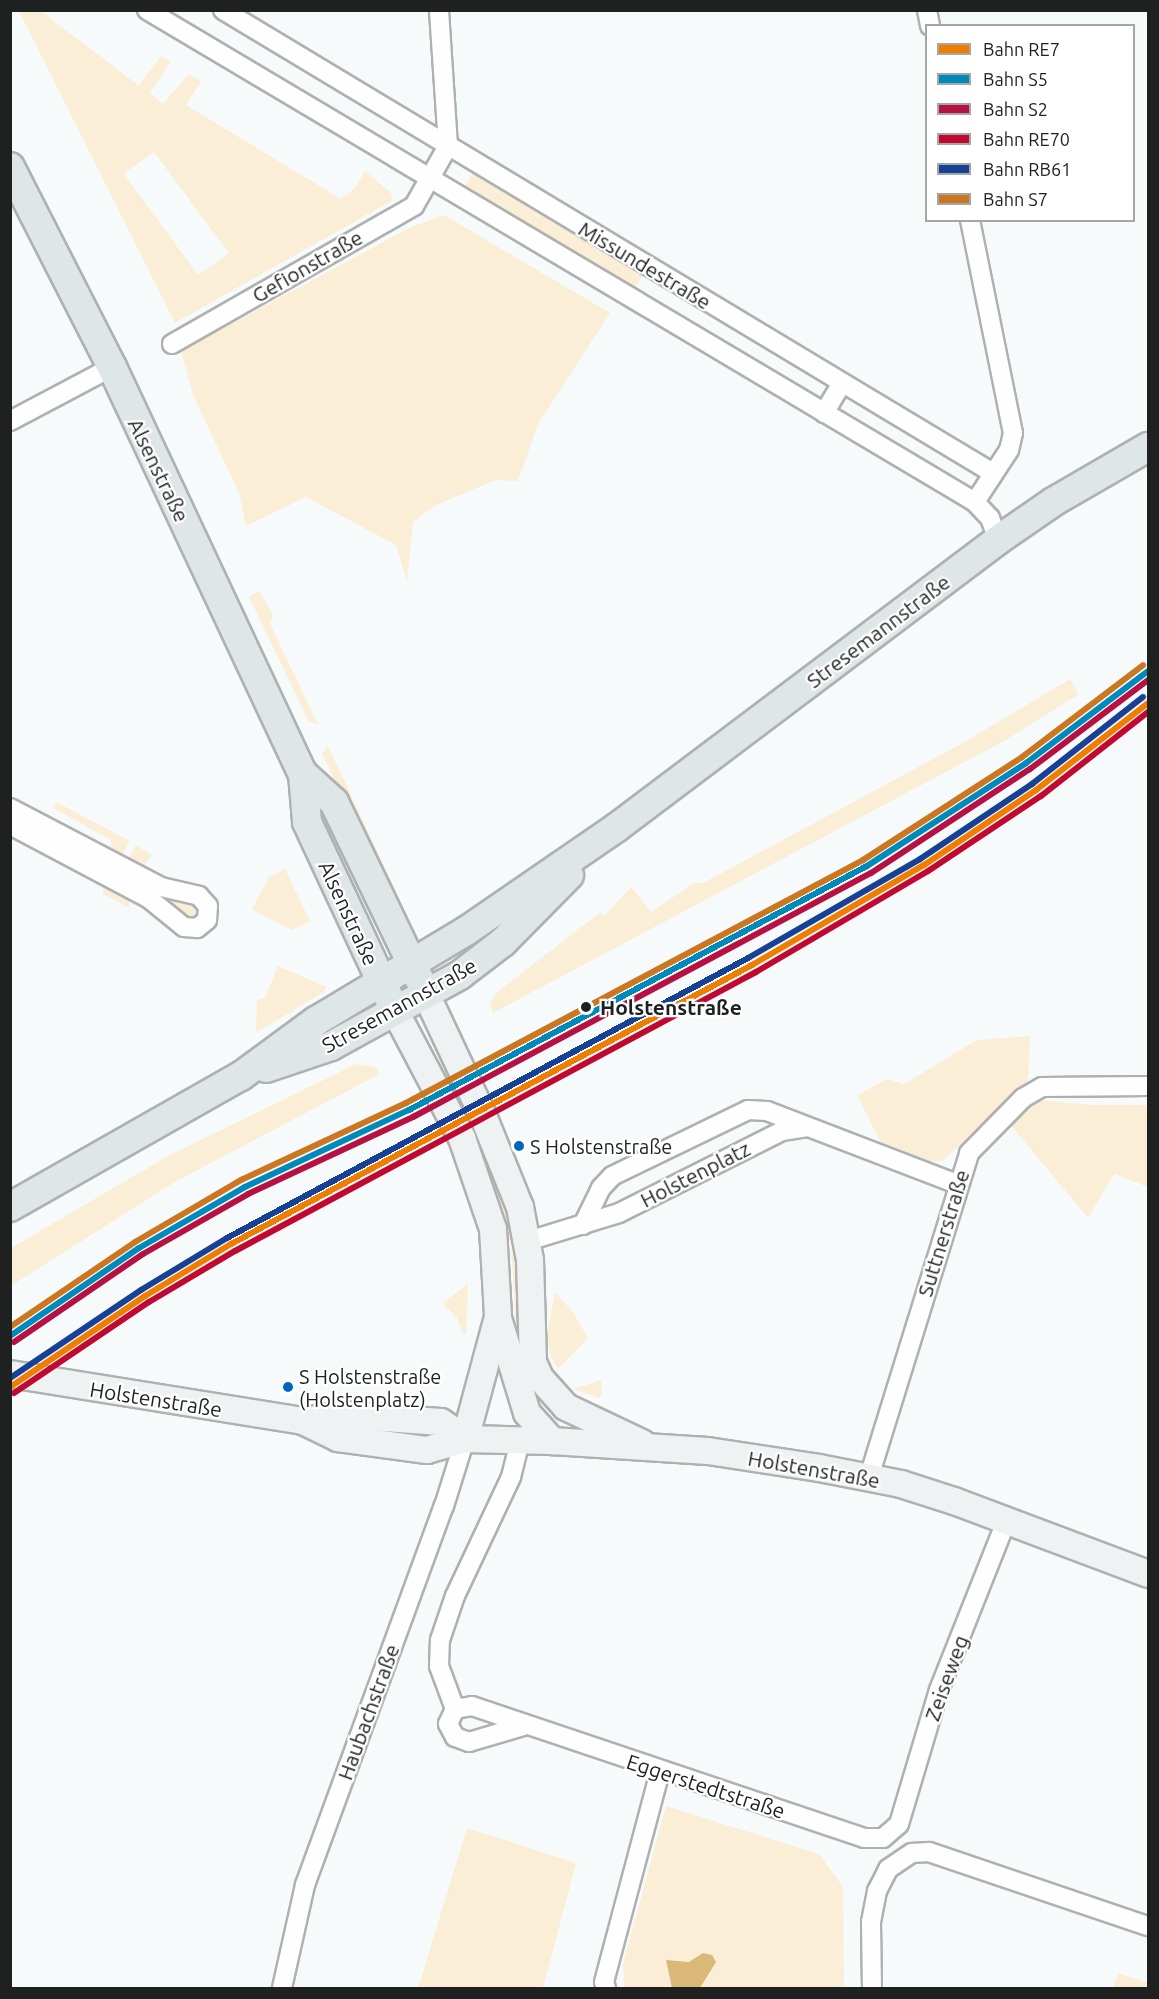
<!DOCTYPE html>
<meta charset="utf-8">
<style>
body{margin:0}
#map{position:relative;width:1159px;height:1999px;overflow:hidden;background:#f7fafb;font-family:Ubuntu,sans-serif}
div>[style]{position:absolute}
[style*='--x']{left:calc(var(--x)*1px);top:calc(var(--y)*1px);width:calc(var(--w)*1px);rotate:calc(var(--a)*1deg)}
.green>*{inset:0;background:#fbeed7}
.water>*{inset:0;background:#dab877}
.roads{filter:drop-shadow(2px 0 #afb1b1) drop-shadow(-2px 0 #afb1b1) drop-shadow(0 2px #afb1b1) drop-shadow(0 -2px #afb1b1)}
.street>*{height:18px;margin:-9px;padding:0 9px;transform-origin:9px;border-radius:9px;background:#fefefe}
.secondary>*{height:26px;margin:-13px;padding:0 13px;transform-origin:13px;border-radius:13px;background:#eff2f3}
.primary>*{height:28px;margin:-14px;padding:0 14px;transform-origin:14px;border-radius:14px;background:#dfe6e8}
.rail-1>*{height:6px;margin:-3px;padding:0 3px;transform-origin:3px;border-radius:3px;background:#ef7d00}
.rail-2>*{height:6px;margin:-3px;padding:0 3px;transform-origin:3px;border-radius:3px;background:#0089bb}
.rail-3>*{height:6px;margin:-3px;padding:0 3px;transform-origin:3px;border-radius:3px;background:#b51143}
.rail-4>*{height:6px;margin:-3px;padding:0 3px;transform-origin:3px;border-radius:3px;background:#c10831}
.rail-5>*{height:6px;margin:-3px;padding:0 3px;transform-origin:3px;border-radius:3px;background:#164194}
.rail-6>*{height:6px;margin:-3px;padding:0 3px;transform-origin:3px;border-radius:3px;background:#cc7720}
.dots>*{width:16px;height:16px;translate:-50% -50%;box-sizing:border-box;border:3px solid #fff;border-radius:50%}
span{translate:-50% -50%;white-space:nowrap;text-align:center;line-height:1.15;-webkit-text-stroke:4.5px #fff;paint-order:stroke}
.bus-label{font-size:20px;color:#1f2121}
.left{translate:0 -50%;text-align:left}
.street-label{font-size:21px;color:#1f2121}
.stop-label{font-size:21px;color:#1f2121;font-weight:700}
.frame{position:absolute;inset:0;border:12px solid #1f2121;pointer-events:none}
.legend{position:absolute;left:925px;top:24px;width:210px;height:198px;box-sizing:border-box;background:#fff;border:2px solid #a5a6a6;margin:0;padding:8px 10px;list-style:none;font-size:18px;color:#1f2121}
.legend li{display:flex;align-items:center;gap:12px;height:30px}
.legend b{width:30px;border:2px solid #a5a6a6}
</style>
<div id="map">
<div class="green">
<div style="clip-path:polygon(evenodd,19px 11px,41px 11px,139px 86px,161px 56px,171px 62px,150px 93px,163px 104px,189px 74px,201px 82px,186px 105px,341px 199px,355px 188px,365px 171px,391px 193px,393px 200px,175px 323px,19px 11px,154px 152px,229px 253px,198px 275px,124px 174px,154px 152px)"></div>
<div style="clip-path:polygon(475px 170px,644px 273px,632px 292px,463px 189px)"></div>
<div style="clip-path:polygon(444px 215px,610px 313px,538px 424px,518px 481px,496px 480px,436px 505px,413px 522px,407px 582px,396px 545px,306px 497px,246px 526px,239px 493px,193px 395px,181px 351px,409px 228px)"></div>
<div style="clip-path:polygon(259px 591px,273px 615px,270px 624px,318px 724px,309px 722px,249px 597px)"></div>
<div style="clip-path:polygon(1070px 679px,1079px 694px,1006px 740px,493px 1013px,490px 1003px,497px 992px,600px 913px,604px 916px,631px 887px,651px 912px,694px 883px,703px 883px,961px 744px)"></div>
<div style="clip-path:polygon(328px 746px,401px 902px,395px 905px,322px 754px)"></div>
<div style="clip-path:polygon(56px 802px,130px 841px,120px 859px,112px 854px,111px 840px,53px 808px)"></div>
<div style="clip-path:polygon(136px 845px,152px 855px,140px 871px,126px 863px)"></div>
<div style="clip-path:polygon(285px 869px,310px 921px,292px 930px,252px 910px,269px 877px)"></div>
<div style="clip-path:polygon(103px 879px,130px 893px,129px 908px,103px 894px)"></div>
<div style="clip-path:polygon(169px 898px,194px 905px,198px 915px,186px 917px,167px 900px)"></div>
<div style="clip-path:polygon(278px 966px,326px 987px,324px 992px,256px 1033px,257px 1000px,265px 998px)"></div>
<div style="clip-path:polygon(1030px 1036px,1027px 1099px,1092px 1105px,1148px 1105px,1148px 1187px,1114px 1174px,1088px 1218px,998px 1110px,942px 1161px,927px 1162px,883px 1147px,857px 1095px,888px 1079px,904px 1084px,977px 1040px)"></div>
<div style="clip-path:polygon(356px 1064px,375px 1067px,380px 1074px,173px 1183px,11px 1286px,11px 1248px,168px 1156px)"></div>
<div style="clip-path:polygon(475px 1128px,511px 1202px,524px 1260px,527px 1356px,517px 1343px,511px 1247px,501px 1206px,470px 1131px)"></div>
<div style="clip-path:polygon(468px 1283px,466px 1334px,464px 1335px,457px 1318px,443px 1304px)"></div>
<div style="clip-path:polygon(555px 1292px,573px 1312px,588px 1338px,558px 1369px,551px 1357px,547px 1335px)"></div>
<div style="clip-path:polygon(601px 1380px,602px 1394px,599px 1398px,573px 1389px)"></div>
<div style="clip-path:polygon(666px 1806px,819px 1854px,843px 1887px,844px 1988px,624px 1988px,623px 1964px)"></div>
<div style="clip-path:polygon(467px 1828px,576px 1863px,543px 1988px,418px 1988px)"></div>
<div style="clip-path:polygon(1118px 1973px,1148px 1983px,1148px 1988px,1113px 1988px)"></div>
</div>
<div class="water">
<div style="clip-path:polygon(703px 1953px,712px 1955px,716px 1962px,700px 1988px,672px 1988px,666px 1960px,689px 1962px)"></div>
</div>
<div class="roads">
<div class="street">
<div style="--x:147;--y:10;--w:963;--a:30.72"></div>
<div style="--x:975;--y:502;--w:22;--a:47"></div>
<div style="--x:990;--y:518;--w:23;--a:70"></div>
<div style="--x:223;--y:10;--w:898;--a:31.02"></div>
<div style="--x:927;--y:10;--w:16;--a:79"></div>
<div style="--x:970;--y:220;--w:217;--a:78.6"></div>
<div style="--x:1013;--y:433;--w:17;--a:103"></div>
<div style="--x:1009;--y:450;--w:62;--a:123.2"></div>
<div style="--x:172;--y:344;--w:279;--a:-29.7"></div>
<div style="--x:414;--y:206;--w:69;--a:-60.5"></div>
<div style="--x:448;--y:146;--w:136;--a:-93.8"></div>
<div style="--x:824;--y:413;--w:35;--a:-59"></div>
<div style="--x:10;--y:421;--w:115;--a:-27.9"></div>
<div style="--x:10;--y:808;--w:170;--a:27.6"></div>
<div style="--x:161;--y:887;--w:39;--a:13"></div>
<div style="--x:199;--y:896;--w:13;--a:48"></div>
<div style="--x:208;--y:906;--w:14;--a:94"></div>
<div style="--x:207;--y:920;--w:13;--a:141"></div>
<div style="--x:197;--y:928;--w:13;--a:-176"></div>
<div style="--x:184;--y:927;--w:46;--a:-141.1"></div>
<div style="--x:148;--y:898;--w:156;--a:-152.1"></div>
<div style="--x:583;--y:1225;--w:41;--a:-64.1"></div>
<div style="--x:601;--y:1188;--w:16;--a:-47"></div>
<div style="--x:612;--y:1176;--w:151;--a:-25.9"></div>
<div style="--x:748;--y:1110;--w:19;--a:3"></div>
<div style="--x:767;--y:1111;--w:204;--a:21"></div>
<div style="--x:528;--y:1241;--w:95;--a:-17.1"></div>
<div style="--x:619;--y:1213;--w:182;--a:-26.7"></div>
<div style="--x:782;--y:1131;--w:24;--a:-9"></div>
<div style="--x:869;--y:1477;--w:339;--a:-72.8"></div>
<div style="--x:969;--y:1153;--w:77;--a:-45.5"></div>
<div style="--x:1023;--y:1098;--w:22;--a:-30"></div>
<div style="--x:1042;--y:1087;--w:106;--a:-0.5"></div>
<div style="--x:455;--y:1709;--w:46;--a:-110.4"></div>
<div style="--x:439;--y:1666;--w:26;--a:-88"></div>
<div style="--x:440;--y:1640;--w:46;--a:-71.2"></div>
<div style="--x:455;--y:1596;--w:132;--a:-64.8"></div>
<div style="--x:511;--y:1477;--w:37;--a:-76"></div>
<div style="--x:523;--y:1726;--w:56;--a:163.5"></div>
<div style="--x:469;--y:1742;--w:15;--a:-160"></div>
<div style="--x:455;--y:1737;--w:15;--a:-118"></div>
<div style="--x:448;--y:1724;--w:17;--a:-65"></div>
<div style="--x:455;--y:1709;--w:17;--a:-10"></div>
<div style="--x:472;--y:1706;--w:414;--a:18.6"></div>
<div style="--x:864;--y:1838;--w:19;--a:0"></div>
<div style="--x:883;--y:1838;--w:21;--a:-41"></div>
<div style="--x:899;--y:1824;--w:140;--a:-73.4"></div>
<div style="--x:939;--y:1690;--w:184;--a:-68.3"></div>
<div style="--x:282;--y:1988;--w:106;--a:-77.4"></div>
<div style="--x:305;--y:1885;--w:404;--a:-69.9"></div>
<div style="--x:444;--y:1506;--w:70;--a:-72.6"></div>
<div style="--x:606;--y:1988;--w:6;--a:-108"></div>
<div style="--x:604;--y:1982;--w:217;--a:-75.1"></div>
<div style="--x:872;--y:1988;--w:66;--a:-90.9"></div>
<div style="--x:871;--y:1922;--w:32;--a:-79"></div>
<div style="--x:877;--y:1891;--w:25;--a:-63"></div>
<div style="--x:888;--y:1869;--w:29;--a:-34"></div>
<div style="--x:912;--y:1853;--w:17;--a:-3"></div>
<div style="--x:929;--y:1852;--w:231;--a:18.7"></div>
</div>
<div class="secondary">
<div style="--x:426;--y:994;--w:137;--a:64.9"></div>
<div style="--x:484;--y:1118;--w:96;--a:68"></div>
<div style="--x:520;--y:1207;--w:54;--a:79.3"></div>
<div style="--x:530;--y:1260;--w:102;--a:88.3"></div>
<div style="--x:533;--y:1362;--w:17;--a:66"></div>
<div style="--x:540;--y:1378;--w:39;--a:48"></div>
<div style="--x:566;--y:1407;--w:84;--a:25.3"></div>
<div style="--x:395;--y:1011;--w:144;--a:62.2"></div>
<div style="--x:462;--y:1138;--w:96;--a:71.2"></div>
<div style="--x:493;--y:1229;--w:88;--a:86.7"></div>
<div style="--x:498;--y:1317;--w:126;--a:105.1"></div>
<div style="--x:498;--y:1318;--w:99;--a:73"></div>
<div style="--x:527;--y:1413;--w:38;--a:48"></div>
<div style="--x:10;--y:1374;--w:297;--a:9.1"></div>
<div style="--x:303;--y:1421;--w:40;--a:-8.5"></div>
<div style="--x:343;--y:1415;--w:98;--a:4.1"></div>
<div style="--x:441;--y:1422;--w:29;--a:35"></div>
<div style="--x:303;--y:1421;--w:39;--a:26"></div>
<div style="--x:338;--y:1438;--w:90;--a:7.7"></div>
<div style="--x:427;--y:1450;--w:40;--a:-16"></div>
<div style="--x:465;--y:1439;--w:87;--a:1.3"></div>
<div style="--x:552;--y:1441;--w:156;--a:3.7"></div>
<div style="--x:708;--y:1451;--w:112;--a:8.7"></div>
<div style="--x:819;--y:1468;--w:84;--a:11"></div>
<div style="--x:901;--y:1484;--w:56;--a:17.8"></div>
<div style="--x:954;--y:1501;--w:207;--a:20.6"></div>
</div>
<div class="primary">
<div style="--x:10;--y:167;--w:225;--a:63"></div>
<div style="--x:112;--y:367;--w:450;--a:64.9"></div>
<div style="--x:303;--y:774;--w:48;--a:85.2"></div>
<div style="--x:307;--y:822;--w:208;--a:65"></div>
<div style="--x:303;--y:774;--w:42;--a:42.1"></div>
<div style="--x:334;--y:802;--w:196;--a:64.3"></div>
<div style="--x:266;--y:1068;--w:69;--a:-18.7"></div>
<div style="--x:331;--y:1046;--w:147;--a:-28.8"></div>
<div style="--x:460;--y:975;--w:54;--a:-37.5"></div>
<div style="--x:503;--y:942;--w:94;--a:-45.4"></div>
<div style="--x:10;--y:1207;--w:266;--a:-29.6"></div>
<div style="--x:241;--y:1076;--w:93;--a:-36.3"></div>
<div style="--x:316;--y:1021;--w:175;--a:-31"></div>
<div style="--x:466;--y:931;--w:182;--a:-34.5"></div>
<div style="--x:616;--y:828;--w:478;--a:-37"></div>
<div style="--x:998;--y:540;--w:67;--a:-34.6"></div>
<div style="--x:1053;--y:502;--w:110;--a:-30.1"></div>
</div>
</div>
<div class="rail-1">
<div style="--x:10;--y:1387;--w:163;--a:-34"></div>
<div style="--x:145;--y:1296;--w:100;--a:-31.2"></div>
<div style="--x:231;--y:1244;--w:591;--a:-28.17"></div>
<div style="--x:752;--y:965;--w:199;--a:-30.2"></div>
<div style="--x:924;--y:865;--w:135;--a:-33.8"></div>
<div style="--x:1036;--y:790;--w:142;--a:-37.8"></div>
</div>
<div class="rail-2">
<div style="--x:10;--y:1336;--w:156;--a:-34.3"></div>
<div style="--x:139;--y:1248;--w:122;--a:-29.9"></div>
<div style="--x:245;--y:1187;--w:181;--a:-25.2"></div>
<div style="--x:409;--y:1110;--w:519;--a:-28.05"></div>
<div style="--x:867;--y:866;--w:189;--a:-32.9"></div>
<div style="--x:1026;--y:763;--w:153;--a:-37"></div>
</div>
<div class="rail-3">
<div style="--x:14;--y:1342;--w:156;--a:-34.3"></div>
<div style="--x:143;--y:1254;--w:121;--a:-29.7"></div>
<div style="--x:248;--y:1194;--w:182;--a:-25"></div>
<div style="--x:413;--y:1117;--w:519;--a:-28.05"></div>
<div style="--x:871;--y:873;--w:190;--a:-33.2"></div>
<div style="--x:1030;--y:769;--w:148;--a:-37"></div>
</div>
<div class="rail-4">
<div style="--x:14;--y:1393;--w:163;--a:-34"></div>
<div style="--x:149;--y:1302;--w:100;--a:-30.7"></div>
<div style="--x:235;--y:1251;--w:591;--a:-28.17"></div>
<div style="--x:756;--y:972;--w:199;--a:-30.4"></div>
<div style="--x:928;--y:871;--w:136;--a:-33.6"></div>
<div style="--x:1041;--y:796;--w:136;--a:-38.1"></div>
</div>
<div class="rail-5">
<div style="--x:10;--y:1378;--w:158;--a:-33.9"></div>
<div style="--x:141;--y:1290;--w:100;--a:-31.2"></div>
<div style="--x:227;--y:1238;--w:591;--a:-28.25"></div>
<div style="--x:748;--y:958;--w:198;--a:-29.9"></div>
<div style="--x:920;--y:859;--w:135;--a:-33.8"></div>
<div style="--x:1032;--y:784;--w:141;--a:-38.1"></div>
</div>
<div class="rail-6">
<div style="--x:10;--y:1327;--w:151;--a:-34.2"></div>
<div style="--x:135;--y:1242;--w:123;--a:-30.3"></div>
<div style="--x:241;--y:1180;--w:182;--a:-25"></div>
<div style="--x:406;--y:1103;--w:518;--a:-28"></div>
<div style="--x:863;--y:860;--w:189;--a:-32.9"></div>
<div style="--x:1022;--y:757;--w:152;--a:-37.2"></div>
</div>
<div class="dots">
<div style="left:586px;top:1007px;background:#1f2121"></div>
<div style="left:519px;top:1146px;background:#0065bd"></div>
<div style="left:288px;top:1387px;background:#0065bd"></div>
</div>
<div class="bus-label">
<span class="left" style="left:530px;top:1146px">S Holstenstraße</span>
<span class="left" style="left:299px;top:1388px">S Holstenstraße<br>(Holstenplatz)</span>
</div>
<div class="street-label">
<span style="left:645px;top:265px;rotate:31deg">Missundestraße</span>
<span style="left:307px;top:266px;rotate:-30deg">Gefionstraße</span>
<span style="left:159px;top:470px;rotate:64deg">Alsenstraße</span>
<span style="left:878px;top:631px;rotate:-37deg">Stresemannstraße</span>
<span style="left:349px;top:913px;rotate:65deg">Alsenstraße</span>
<span style="left:399px;top:1005px;rotate:-29deg">Stresemannstraße</span>
<span style="left:695px;top:1174px;rotate:-27deg">Holstenplatz</span>
<span style="left:943px;top:1233px;rotate:-73deg">Suttnerstraße</span>
<span style="left:156px;top:1399px;rotate:9deg">Holstenstraße</span>
<span style="left:814px;top:1469px;rotate:10deg">Holstenstraße</span>
<span style="left:946px;top:1678px;rotate:-70deg">Zeiseweg</span>
<span style="left:368px;top:1712px;rotate:-70deg">Haubachstraße</span>
<span style="left:706px;top:1786px;rotate:18deg">Eggerstedtstraße</span>
</div>
<div class="stop-label">
<span class="left" style="left:600px;top:1007px">Holstenstraße</span>
</div>
<div class="frame"></div>
<ul class="legend">
<li><b style="height:8px;background:#ef7d00"></b>Bahn RE7</li>
<li><b style="height:8px;background:#0089bb"></b>Bahn S5</li>
<li><b style="height:8px;background:#b51143"></b>Bahn S2</li>
<li><b style="height:8px;background:#c10831"></b>Bahn RE70</li>
<li><b style="height:8px;background:#164194"></b>Bahn RB61</li>
<li><b style="height:8px;background:#cc7720"></b>Bahn S7</li>
</ul>
</div>
